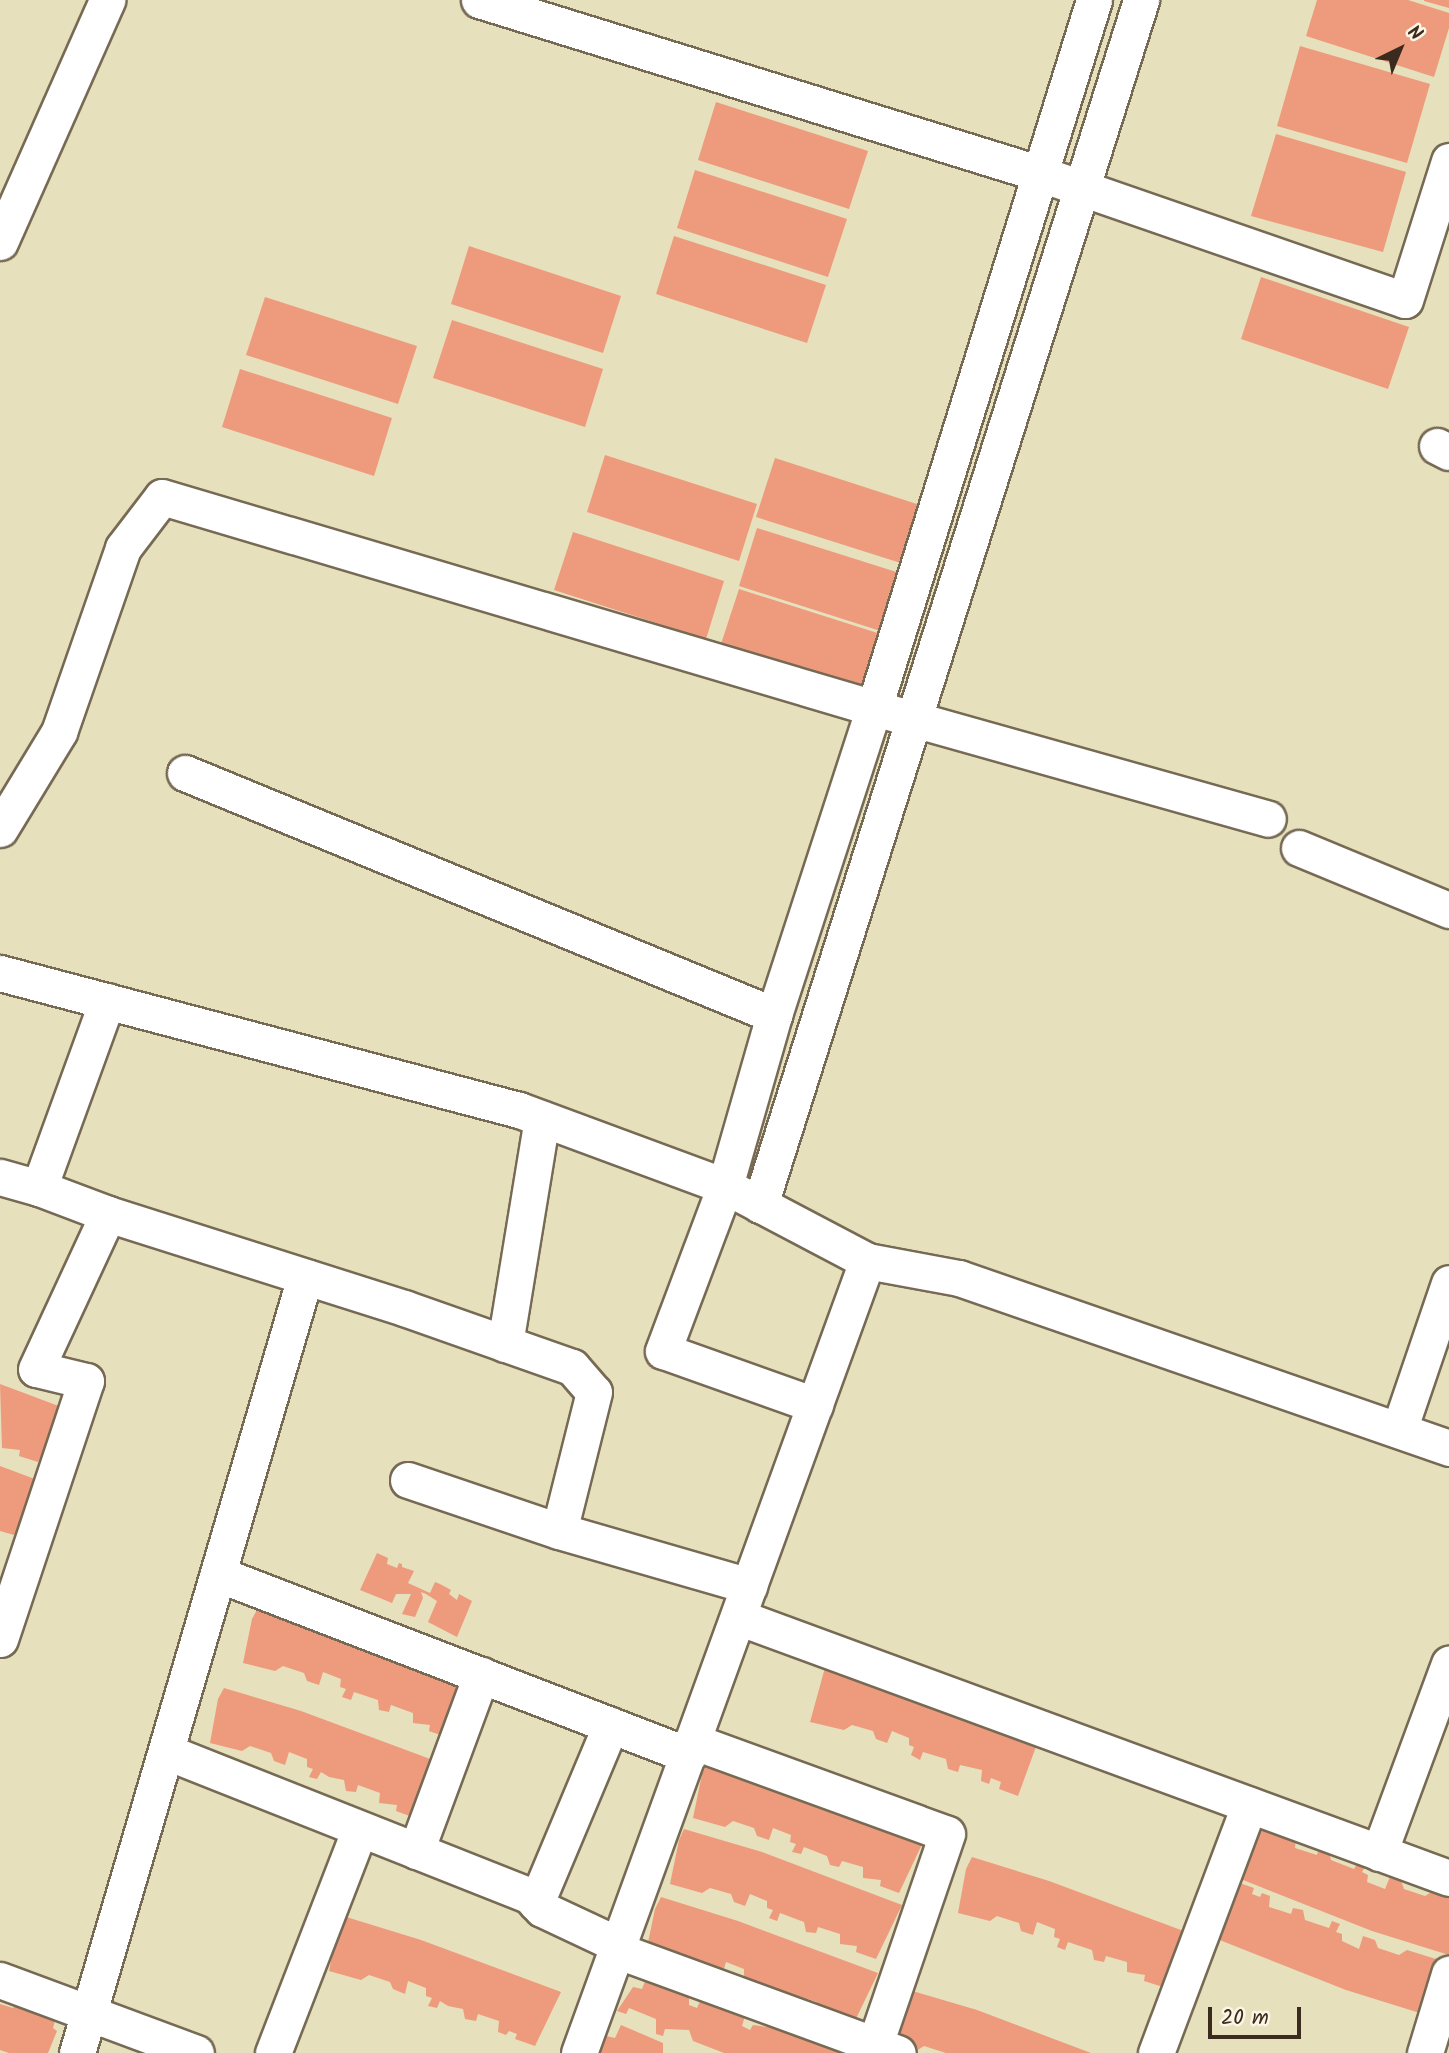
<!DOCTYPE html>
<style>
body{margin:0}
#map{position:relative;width:1449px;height:2053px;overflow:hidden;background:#e6e0bc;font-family:Kalam,sans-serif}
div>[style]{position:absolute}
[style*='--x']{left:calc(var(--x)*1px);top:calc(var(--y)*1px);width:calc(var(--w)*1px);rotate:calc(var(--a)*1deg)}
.building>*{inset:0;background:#ee9a7d}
.roads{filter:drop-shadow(2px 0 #776a55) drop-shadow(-2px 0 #776a55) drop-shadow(0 2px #776a55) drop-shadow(0 -2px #776a55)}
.minor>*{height:35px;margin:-17.5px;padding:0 17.5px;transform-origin:17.5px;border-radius:17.5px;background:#fff}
span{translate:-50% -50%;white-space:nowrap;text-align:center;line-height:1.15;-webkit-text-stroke:6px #fcf5e5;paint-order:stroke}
.north{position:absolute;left:1365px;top:14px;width:70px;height:70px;-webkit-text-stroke:5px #fcf5e5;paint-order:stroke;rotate:43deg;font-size:19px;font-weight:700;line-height:28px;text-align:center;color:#3b2a1e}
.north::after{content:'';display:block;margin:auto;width:24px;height:32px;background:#3b2a1e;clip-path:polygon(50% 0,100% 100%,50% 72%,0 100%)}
.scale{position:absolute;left:1208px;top:2007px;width:93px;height:32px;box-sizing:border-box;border:4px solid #3b2a1e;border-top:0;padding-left:9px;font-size:21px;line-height:24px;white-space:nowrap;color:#3b2a1e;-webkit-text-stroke:5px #fcf5e5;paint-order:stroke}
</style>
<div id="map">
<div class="building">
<div style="clip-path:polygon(1317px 0,1408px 0,1449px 13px,1449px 28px,1434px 77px,1306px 36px)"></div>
<div style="clip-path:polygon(1424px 0,1449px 0,1449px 8px,1424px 1px)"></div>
<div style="clip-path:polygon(1300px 46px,1430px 84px,1407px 163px,1277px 126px)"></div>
<div style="clip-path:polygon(716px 102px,868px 151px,849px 209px,698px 160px)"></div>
<div style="clip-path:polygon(1276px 134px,1406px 172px,1383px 252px,1251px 216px)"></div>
<div style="clip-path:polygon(695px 170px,847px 219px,828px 277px,677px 228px)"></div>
<div style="clip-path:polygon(674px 236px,826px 285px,807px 343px,656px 294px)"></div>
<div style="clip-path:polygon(469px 246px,621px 296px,603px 353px,451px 304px)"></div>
<div style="clip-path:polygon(1261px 277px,1409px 327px,1388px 389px,1241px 339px)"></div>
<div style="clip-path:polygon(265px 297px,417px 346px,398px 404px,246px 355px)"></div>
<div style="clip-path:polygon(452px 320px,603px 369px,585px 427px,433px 378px)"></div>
<div style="clip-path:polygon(240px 369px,392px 418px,374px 476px,222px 427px)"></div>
<div style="clip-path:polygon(605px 455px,757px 504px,739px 561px,587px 512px)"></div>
<div style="clip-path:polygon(775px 458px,926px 507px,907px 565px,756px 517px)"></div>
<div style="clip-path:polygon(757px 528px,909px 576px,890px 634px,739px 586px)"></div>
<div style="clip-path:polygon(573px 532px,724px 581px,706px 639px,554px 590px)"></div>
<div style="clip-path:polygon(739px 589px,890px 637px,871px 696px,720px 647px)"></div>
<div style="clip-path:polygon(0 1384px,64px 1408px,38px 1462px,19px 1456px,20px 1450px,2px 1448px)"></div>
<div style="clip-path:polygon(0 1466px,40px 1481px,14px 1535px,0 1531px)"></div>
<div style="clip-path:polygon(377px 1553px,388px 1558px,387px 1564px,397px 1568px,399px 1563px,402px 1564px,402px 1567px,414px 1571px,408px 1583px,430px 1593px,435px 1582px,440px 1584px,451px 1590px,449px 1594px,457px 1600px,459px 1594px,472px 1601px,457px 1637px,428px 1622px,437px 1601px,426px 1594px,421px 1592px,423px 1598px,415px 1617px,402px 1614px,411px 1594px,396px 1594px,392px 1603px,360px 1590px)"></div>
<div style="clip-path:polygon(258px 1608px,475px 1683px,449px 1738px,429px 1731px,430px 1725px,413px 1723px,413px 1713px,391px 1705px,389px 1712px,379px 1710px,378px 1700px,354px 1692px,351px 1700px,342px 1697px,346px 1689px,340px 1687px,341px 1679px,323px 1672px,319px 1685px,307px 1681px,304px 1673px,283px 1666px,275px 1671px,243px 1663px,252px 1619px)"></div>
<div style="clip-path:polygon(826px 1664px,1037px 1744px,1018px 1796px,999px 1789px,1001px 1782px,991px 1778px,989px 1784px,981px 1781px,982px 1770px,960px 1765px,958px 1772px,948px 1769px,946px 1759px,923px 1752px,920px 1760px,911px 1755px,914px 1747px,909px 1745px,909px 1738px,892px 1731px,887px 1743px,876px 1739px,873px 1731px,852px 1725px,844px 1730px,810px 1722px)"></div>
<div style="clip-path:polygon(224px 1688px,301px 1711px,441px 1763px,415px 1818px,396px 1811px,397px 1805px,379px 1803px,380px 1793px,358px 1785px,356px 1792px,346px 1791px,344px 1780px,329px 1777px,321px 1772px,317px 1779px,309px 1777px,313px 1769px,307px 1767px,307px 1759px,289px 1752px,285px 1765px,274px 1761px,271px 1753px,250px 1746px,242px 1751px,210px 1743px,218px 1699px)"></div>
<div style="clip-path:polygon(708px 1763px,925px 1838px,899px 1893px,880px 1886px,881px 1880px,863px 1878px,863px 1867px,842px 1861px,839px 1867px,830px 1865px,827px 1856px,804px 1847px,801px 1854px,792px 1852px,796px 1844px,790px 1842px,791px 1835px,773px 1828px,769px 1840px,757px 1836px,754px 1828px,733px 1821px,725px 1827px,693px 1818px,702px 1774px)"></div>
<div style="clip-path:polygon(1260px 1822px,1279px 1829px,1278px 1835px,1296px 1837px,1295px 1848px,1317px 1855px,1319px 1848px,1329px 1851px,1331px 1860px,1354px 1869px,1358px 1862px,1366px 1865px,1362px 1872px,1368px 1875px,1367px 1882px,1385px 1889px,1390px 1877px,1401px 1881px,1404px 1889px,1425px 1896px,1433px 1891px,1449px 1894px,1449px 1955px,1372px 1931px,1233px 1876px)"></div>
<div style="clip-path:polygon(684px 1829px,762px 1852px,902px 1905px,876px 1959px,856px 1952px,857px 1946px,840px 1944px,840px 1934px,818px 1927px,816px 1933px,806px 1932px,804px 1922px,780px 1913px,777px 1921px,769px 1918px,773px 1910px,767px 1908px,767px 1901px,750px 1894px,745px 1906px,734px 1902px,731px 1894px,710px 1888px,702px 1893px,670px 1884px,679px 1840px)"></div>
<div style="clip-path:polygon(972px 1857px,1049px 1881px,1189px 1933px,1163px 1987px,1144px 1981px,1145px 1975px,1127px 1972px,1127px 1962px,1106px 1956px,1104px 1962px,1094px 1960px,1092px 1950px,1068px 1942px,1065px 1950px,1057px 1947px,1060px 1939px,1054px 1937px,1055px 1929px,1037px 1922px,1033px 1935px,1021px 1931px,1019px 1923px,997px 1916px,990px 1921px,958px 1913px,966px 1869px)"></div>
<div style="clip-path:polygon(1234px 1881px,1254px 1888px,1252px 1894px,1260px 1897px,1262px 1893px,1270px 1896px,1269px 1907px,1291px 1914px,1293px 1908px,1303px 1910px,1305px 1920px,1329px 1928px,1332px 1921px,1340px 1924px,1336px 1932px,1342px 1934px,1342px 1941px,1359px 1949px,1363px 1936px,1375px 1940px,1378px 1948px,1399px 1955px,1407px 1950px,1439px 1960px,1423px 2014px,1346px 1990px,1207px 1935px)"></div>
<div style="clip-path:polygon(661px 1897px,738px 1921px,878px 1973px,852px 2027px,816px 2013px,817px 2002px,795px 1995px,793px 2002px,783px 2000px,781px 1990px,766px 1987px,757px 1982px,754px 1989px,746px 1987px,749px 1979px,744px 1977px,744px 1969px,726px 1962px,722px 1975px,710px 1971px,708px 1963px,686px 1956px,678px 1961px,646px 1952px,655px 1909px)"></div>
<div style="clip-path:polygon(343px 1916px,421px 1940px,561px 1992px,535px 2046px,515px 2039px,517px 2034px,509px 2031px,506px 2035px,498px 2032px,499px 2021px,478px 2014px,476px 2021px,465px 2019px,463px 2009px,448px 2006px,440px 2001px,437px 2008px,428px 2006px,432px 1998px,426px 1996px,426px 1988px,408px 1981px,405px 1994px,393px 1989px,390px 1982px,369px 1975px,361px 1980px,329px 1971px,338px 1927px)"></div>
<div style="clip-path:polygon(647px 1976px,689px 1993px,689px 2005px,697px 2008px,701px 1999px,745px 2016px,742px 2026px,750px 2030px,753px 2025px,774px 2028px,776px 2023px,849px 2053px,724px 2053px,693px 2041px,689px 2030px,665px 2029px,663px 2036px,656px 2034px,656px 2019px,629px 2008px,626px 2014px,617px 2011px,633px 1987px,642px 1989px)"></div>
<div style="clip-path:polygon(899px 1987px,977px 2010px,1091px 2053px,946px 2053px,924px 2046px,916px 2051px,901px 2048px,885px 2041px)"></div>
<div style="clip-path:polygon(16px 2003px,56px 2017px,53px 2028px,57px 2031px,48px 2053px,9px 2053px,0 2050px,0 2004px,13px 2008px)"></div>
<div style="clip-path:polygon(621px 2025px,663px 2043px,663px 2053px,594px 2053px,606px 2036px,615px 2038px)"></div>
</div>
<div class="roads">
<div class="minor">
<div style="--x:479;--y:0;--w:585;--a:17.2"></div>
<div style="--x:1038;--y:173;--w:388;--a:19.1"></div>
<div style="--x:1405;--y:300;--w:146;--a:-72.4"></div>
<div style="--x:0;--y:242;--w:265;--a:-66.1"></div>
<div style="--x:1437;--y:446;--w:13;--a:27"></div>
<div style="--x:185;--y:773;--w:637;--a:22.34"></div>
<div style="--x:0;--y:829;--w:114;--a:-58.7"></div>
<div style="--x:59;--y:732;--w:195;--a:-70.8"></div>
<div style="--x:123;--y:548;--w:64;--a:-52.6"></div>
<div style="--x:162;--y:497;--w:743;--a:16.51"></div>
<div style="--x:874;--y:708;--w:409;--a:15.7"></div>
<div style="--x:1299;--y:848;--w:162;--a:22.5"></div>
<div style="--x:0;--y:973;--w:537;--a:14.79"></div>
<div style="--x:519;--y:1110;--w:220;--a:20.3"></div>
<div style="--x:725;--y:1186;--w:161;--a:27.8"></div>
<div style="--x:867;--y:1261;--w:94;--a:10.5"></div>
<div style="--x:959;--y:1278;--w:519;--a:19.13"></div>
<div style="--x:0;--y:1177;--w:41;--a:15.8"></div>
<div style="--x:760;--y:1205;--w:1264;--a:-72.45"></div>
<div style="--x:108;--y:1214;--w:311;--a:17.6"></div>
<div style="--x:404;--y:1308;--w:178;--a:19.4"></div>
<div style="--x:572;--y:1367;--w:33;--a:49"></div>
<div style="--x:594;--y:1392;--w:143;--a:104.1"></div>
<div style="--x:505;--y:1344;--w:228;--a:-80.7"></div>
<div style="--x:815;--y:1405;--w:161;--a:-160.4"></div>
<div style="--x:663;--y:1351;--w:176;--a:-69.4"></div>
<div style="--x:725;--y:1186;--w:178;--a:-74"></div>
<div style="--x:774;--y:1015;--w:323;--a:-72"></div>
<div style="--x:874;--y:708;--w:741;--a:-72.74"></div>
<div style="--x:1399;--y:1430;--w:155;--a:-71.2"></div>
<div style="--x:408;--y:1480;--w:159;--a:18.7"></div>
<div style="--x:559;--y:1531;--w:198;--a:16.1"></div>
<div style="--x:218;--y:1574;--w:504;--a:21.06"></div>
<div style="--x:738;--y:1617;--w:757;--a:20.16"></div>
<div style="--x:0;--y:1639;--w:272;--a:-71.6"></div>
<div style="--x:86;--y:1381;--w:51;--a:-166.5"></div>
<div style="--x:36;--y:1369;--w:171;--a:-65.1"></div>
<div style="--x:108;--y:1214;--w:74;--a:-159.4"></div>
<div style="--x:39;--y:1188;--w:199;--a:-70"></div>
<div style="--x:692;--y:1741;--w:271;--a:20"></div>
<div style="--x:947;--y:1834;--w:222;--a:108.9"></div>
<div style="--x:167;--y:1752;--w:389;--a:21.6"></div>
<div style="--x:529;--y:1895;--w:19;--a:47"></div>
<div style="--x:542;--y:1909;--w:85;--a:25.1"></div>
<div style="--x:416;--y:1851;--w:188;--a:-69.7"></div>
<div style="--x:1379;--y:1853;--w:202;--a:-69.7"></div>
<div style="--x:536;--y:1903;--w:193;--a:-67.2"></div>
<div style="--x:616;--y:1950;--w:300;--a:20.1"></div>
<div style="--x:0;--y:1980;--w:209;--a:20.4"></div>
<div style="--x:77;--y:2053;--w:809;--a:-73.63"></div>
<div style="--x:273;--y:2053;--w:240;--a:-68.8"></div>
<div style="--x:579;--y:2053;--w:843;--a:-70.02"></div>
<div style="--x:1156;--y:2053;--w:265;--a:-69.4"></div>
<div style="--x:1425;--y:2053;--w:83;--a:-73.1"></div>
</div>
</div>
<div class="north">N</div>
<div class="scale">20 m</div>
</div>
